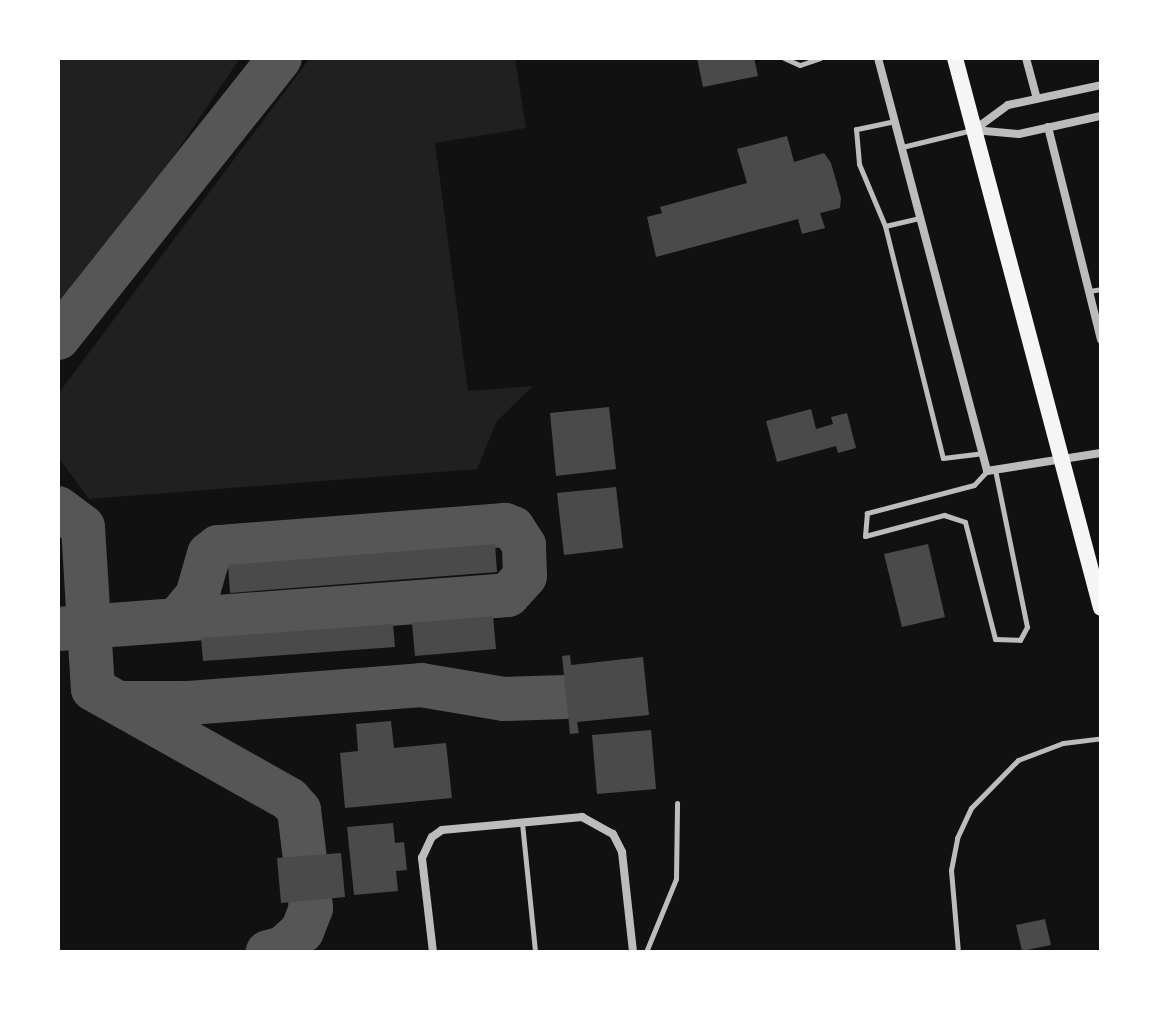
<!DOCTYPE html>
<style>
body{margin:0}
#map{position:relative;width:1159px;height:1010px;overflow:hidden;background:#111;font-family:"Nunito Sans",sans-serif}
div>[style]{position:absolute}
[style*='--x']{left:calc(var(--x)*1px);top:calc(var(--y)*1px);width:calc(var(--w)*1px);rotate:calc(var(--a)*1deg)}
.green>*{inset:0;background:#202020}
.taxiway>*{height:44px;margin:-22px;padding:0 22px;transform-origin:22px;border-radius:22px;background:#565656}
.building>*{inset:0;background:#4a4a4a}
.service>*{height:5px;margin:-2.5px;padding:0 2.5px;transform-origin:2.5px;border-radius:2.5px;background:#bcbcbc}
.minor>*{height:8px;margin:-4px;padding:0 4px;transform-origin:4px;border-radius:4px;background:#bcbcbc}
.primary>*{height:16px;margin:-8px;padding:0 8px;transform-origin:8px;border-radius:8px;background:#f5f5f5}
span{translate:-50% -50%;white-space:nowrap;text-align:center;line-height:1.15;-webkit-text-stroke:6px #fff;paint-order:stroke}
.frame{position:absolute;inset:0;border:60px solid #fff;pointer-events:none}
</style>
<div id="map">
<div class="green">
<div style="clip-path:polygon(58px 58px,240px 58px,120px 236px,58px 313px)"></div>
<div style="clip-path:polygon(310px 58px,515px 58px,526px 128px,435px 143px,468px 391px,533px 386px,497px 421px,477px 469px,89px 499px,58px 457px,58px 394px)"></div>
</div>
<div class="taxiway">
<div style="--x:58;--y:338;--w:357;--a:-51.6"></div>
<div style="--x:58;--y:508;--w:31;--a:37"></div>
<div style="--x:83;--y:527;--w:162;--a:86.5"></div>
<div style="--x:93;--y:689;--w:225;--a:29.3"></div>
<div style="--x:289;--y:799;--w:15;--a:48"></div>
<div style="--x:299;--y:810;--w:99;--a:83"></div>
<div style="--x:311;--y:908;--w:25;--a:111"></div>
<div style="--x:302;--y:931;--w:25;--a:138"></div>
<div style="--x:283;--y:948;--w:16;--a:165"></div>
<div style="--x:58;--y:629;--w:451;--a:-4.3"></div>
<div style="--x:508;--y:595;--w:25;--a:-48"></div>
<div style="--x:525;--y:576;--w:31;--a:-92"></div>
<div style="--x:524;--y:545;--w:20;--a:-123"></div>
<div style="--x:513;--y:528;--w:9;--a:-159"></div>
<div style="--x:505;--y:525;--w:288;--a:175.6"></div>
<div style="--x:218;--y:547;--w:11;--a:142"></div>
<div style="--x:209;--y:554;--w:44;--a:105.9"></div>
<div style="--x:197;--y:596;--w:30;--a:130"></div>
<div style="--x:119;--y:703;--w:70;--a:0"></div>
<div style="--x:189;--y:703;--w:233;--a:-4.4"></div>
<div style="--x:421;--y:685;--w:84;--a:9.6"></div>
<div style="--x:504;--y:699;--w:62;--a:-1.8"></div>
</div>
<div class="building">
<div style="clip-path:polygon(697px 58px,754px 58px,758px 76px,703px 87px)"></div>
<div style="clip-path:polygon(787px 136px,794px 162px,824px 153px,831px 163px,841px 198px,840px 208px,820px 213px,825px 228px,802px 234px,798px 219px,656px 257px,647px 217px,662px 213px,660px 207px,747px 183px,737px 149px)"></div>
<div style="clip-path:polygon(609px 407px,616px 469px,556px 476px,550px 413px)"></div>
<div style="clip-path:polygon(811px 409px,816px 429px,833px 424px,831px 417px,847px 413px,856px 448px,838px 453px,836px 446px,777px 462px,766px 421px)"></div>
<div style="clip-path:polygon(616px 487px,623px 548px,564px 555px,557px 493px)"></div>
<div style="clip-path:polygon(495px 544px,497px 572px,230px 593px,228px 565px)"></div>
<div style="clip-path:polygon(928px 544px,945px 617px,902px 627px,884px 554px)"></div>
<div style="clip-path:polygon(493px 616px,496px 649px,415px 656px,412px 623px)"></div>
<div style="clip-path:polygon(393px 624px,395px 647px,203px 661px,201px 638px)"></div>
<div style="clip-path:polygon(570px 655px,571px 665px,643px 657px,649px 715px,577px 722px,579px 733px,570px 734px,562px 656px)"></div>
<div style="clip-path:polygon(391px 721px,394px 748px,446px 743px,452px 798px,345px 808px,340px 753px,358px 751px,356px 724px)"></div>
<div style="clip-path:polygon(651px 730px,656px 789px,597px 794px,592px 735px)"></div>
<div style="clip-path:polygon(393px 823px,395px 843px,404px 842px,407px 870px,396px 871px,398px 891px,354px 895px,347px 827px)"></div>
<div style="clip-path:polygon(341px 853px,345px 897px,281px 903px,277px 858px)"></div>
<div style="clip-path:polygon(1045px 919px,1051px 945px,1022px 951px,1016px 925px)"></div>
</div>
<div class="service">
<div style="--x:784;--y:58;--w:17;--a:24"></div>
<div style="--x:800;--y:65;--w:21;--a:-19"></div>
<div style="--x:895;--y:121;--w:40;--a:168"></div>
<div style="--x:856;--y:129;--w:35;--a:85"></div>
<div style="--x:859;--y:164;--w:67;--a:67.2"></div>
<div style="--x:885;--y:226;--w:239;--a:76"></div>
<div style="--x:943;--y:458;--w:39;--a:-7"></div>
<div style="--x:902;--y:147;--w:72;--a:-13.7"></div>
<div style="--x:885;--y:226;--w:37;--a:-13"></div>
<div style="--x:1089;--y:291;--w:12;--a:-9"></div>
<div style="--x:987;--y:471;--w:19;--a:133"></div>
<div style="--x:974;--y:485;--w:111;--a:165.3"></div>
<div style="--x:867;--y:513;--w:23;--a:95"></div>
<div style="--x:865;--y:536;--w:82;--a:-14.9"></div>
<div style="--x:944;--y:515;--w:22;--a:18"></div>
<div style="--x:965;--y:522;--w:121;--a:75.6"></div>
<div style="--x:995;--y:639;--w:25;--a:2"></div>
<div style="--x:1020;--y:640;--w:15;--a:-62"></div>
<div style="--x:1027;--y:627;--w:160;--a:-101.5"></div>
<div style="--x:522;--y:823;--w:130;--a:84.2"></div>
<div style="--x:646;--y:952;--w:79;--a:-67.7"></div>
<div style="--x:676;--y:879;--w:76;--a:-89.2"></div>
<div style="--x:958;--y:952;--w:82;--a:-94.9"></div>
<div style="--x:951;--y:870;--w:33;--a:-79"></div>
<div style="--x:957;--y:838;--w:33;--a:-65"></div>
<div style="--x:971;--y:808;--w:67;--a:-45.6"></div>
<div style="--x:1018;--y:760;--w:48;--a:-20.7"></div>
<div style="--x:1063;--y:743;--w:38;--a:-7"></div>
</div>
<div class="minor">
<div style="--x:878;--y:58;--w:427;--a:75.2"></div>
<div style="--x:987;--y:471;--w:115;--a:-9"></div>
<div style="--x:1026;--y:58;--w:42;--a:75"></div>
<div style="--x:1048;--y:127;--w:219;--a:76"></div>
<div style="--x:974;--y:130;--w:42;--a:-36.3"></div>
<div style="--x:1008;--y:105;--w:95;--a:-12.1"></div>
<div style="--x:974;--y:130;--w:45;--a:5.1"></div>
<div style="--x:1019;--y:134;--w:84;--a:-12.4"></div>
<div style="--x:433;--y:952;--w:95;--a:-96.7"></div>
<div style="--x:422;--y:858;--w:23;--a:-65"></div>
<div style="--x:432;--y:837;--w:12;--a:-35"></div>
<div style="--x:442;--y:830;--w:141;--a:-5.3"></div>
<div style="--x:582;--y:817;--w:35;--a:29"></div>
<div style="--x:613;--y:834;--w:20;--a:63"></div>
<div style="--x:622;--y:852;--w:101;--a:83.7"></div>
</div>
<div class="primary">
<div style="--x:955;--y:58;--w:569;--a:75.13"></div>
</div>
<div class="frame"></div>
</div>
